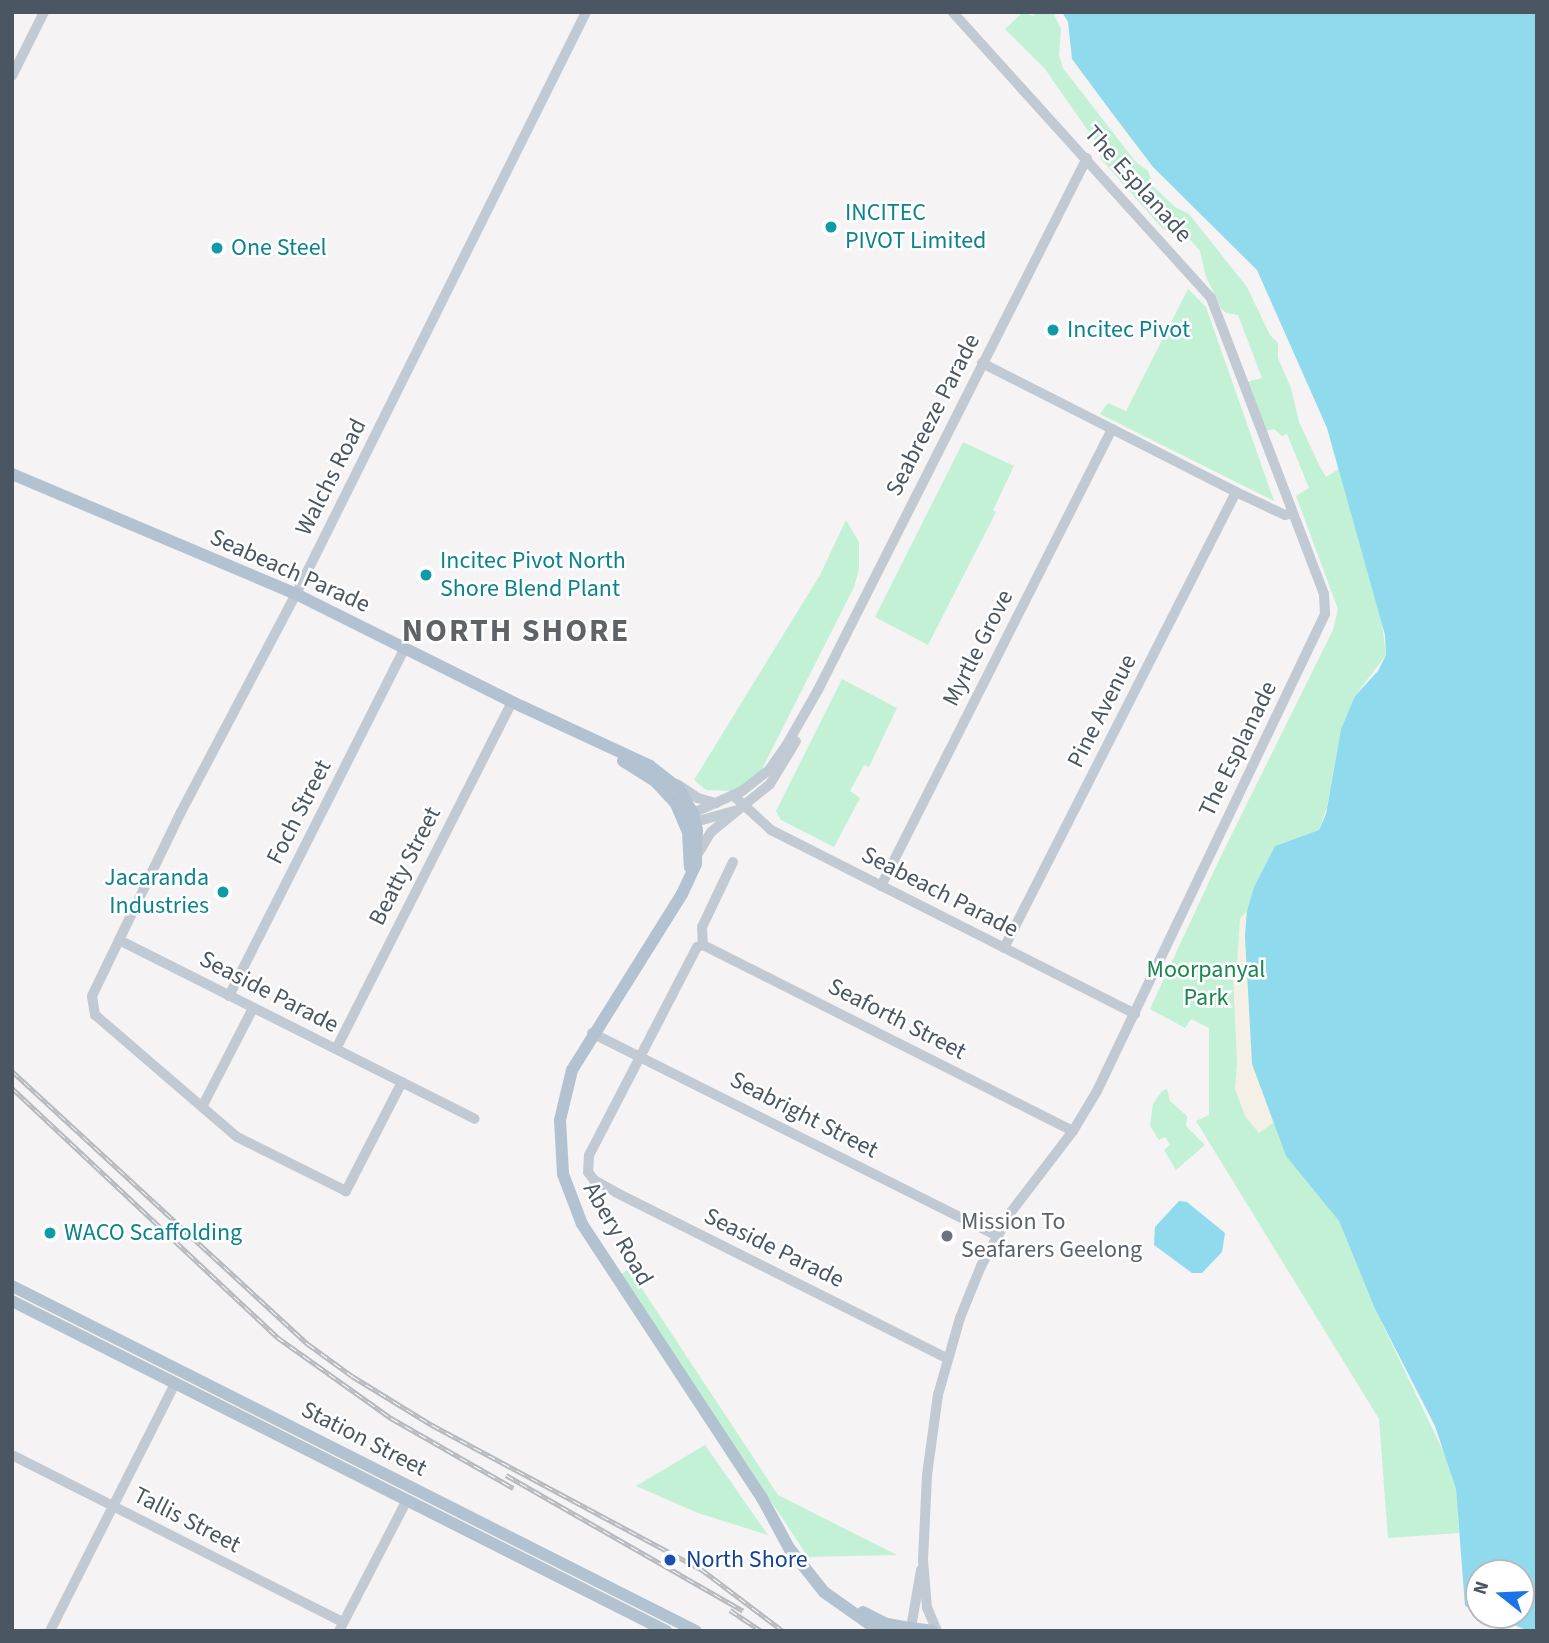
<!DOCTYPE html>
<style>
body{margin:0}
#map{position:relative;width:1549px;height:1643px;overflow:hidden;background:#f5f3f3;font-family:"Source Sans 3",sans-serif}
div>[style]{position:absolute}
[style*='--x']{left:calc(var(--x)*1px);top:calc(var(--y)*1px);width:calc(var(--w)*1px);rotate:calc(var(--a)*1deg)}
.green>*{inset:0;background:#c3f1d5}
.sand>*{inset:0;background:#f5f0e5}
.water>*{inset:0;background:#90daee}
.minor>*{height:10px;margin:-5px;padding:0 5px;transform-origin:5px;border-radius:5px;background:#c1cad2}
.major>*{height:12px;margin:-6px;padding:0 6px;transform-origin:6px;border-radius:6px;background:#b3c2d1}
.rail>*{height:5px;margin-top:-2.5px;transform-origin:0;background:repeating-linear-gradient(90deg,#fff 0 8px,#b5b8bd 0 16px);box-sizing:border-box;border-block:2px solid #b5b8bd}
.dots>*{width:19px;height:19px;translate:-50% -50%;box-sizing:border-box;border:4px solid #fff;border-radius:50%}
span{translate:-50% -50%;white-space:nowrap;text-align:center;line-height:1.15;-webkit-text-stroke:5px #fff;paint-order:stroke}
.street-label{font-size:24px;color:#4a5661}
.culture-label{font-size:24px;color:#0d838f}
.left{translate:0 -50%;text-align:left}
.right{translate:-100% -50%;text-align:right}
.park-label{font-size:24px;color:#17864f}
.worship-label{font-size:24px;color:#5b616d}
.transit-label{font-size:24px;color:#164399}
.district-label{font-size:32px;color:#5f6368;font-weight:700;letter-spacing:2px}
.frame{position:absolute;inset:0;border:14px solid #4a5661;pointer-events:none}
.north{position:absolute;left:1465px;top:1559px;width:70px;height:70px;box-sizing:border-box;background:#fff;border:2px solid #b7bbc0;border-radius:50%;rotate:288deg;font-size:19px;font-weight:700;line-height:28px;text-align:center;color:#4a5661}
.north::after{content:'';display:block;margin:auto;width:24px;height:32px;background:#1a73e8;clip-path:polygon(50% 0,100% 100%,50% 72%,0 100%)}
</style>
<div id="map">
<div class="green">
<div style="clip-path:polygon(1023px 12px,1033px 16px,1037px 12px,1053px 12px,1061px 29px,1059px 55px,1063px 68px,1135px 161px,1148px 171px,1154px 187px,1175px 207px,1189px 214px,1247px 287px,1270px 335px,1278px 343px,1278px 358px,1291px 388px,1299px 422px,1320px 467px,1326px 477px,1339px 469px,1382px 624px,1386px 655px,1355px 696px,1341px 729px,1327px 807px,1319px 830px,1275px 846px,1254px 887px,1252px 1064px,1284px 1150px,1339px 1221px,1375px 1309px,1445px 1455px,1456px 1489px,1459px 1533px,1388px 1538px,1379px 1419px,1196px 1121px,1209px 1115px,1209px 1028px,1191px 1019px,1185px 1028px,1150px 1009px,1220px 858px,1333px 630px,1338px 609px,1296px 496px,1309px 488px,1287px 434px,1282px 436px,1274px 429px,1265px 431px,1247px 382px,1262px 378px,1238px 315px,1226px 313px,1221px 308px,1206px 277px,1200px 251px,1187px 236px,1163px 229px,1101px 159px,1096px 142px,1045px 69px,1005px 29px)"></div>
<div style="clip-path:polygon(1188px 289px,1206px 307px,1274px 501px,1100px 414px,1108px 403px,1126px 411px)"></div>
<div style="clip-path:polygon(963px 442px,1014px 466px,993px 510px,996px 512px,928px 645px,875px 617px)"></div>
<div style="clip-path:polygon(846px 520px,859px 542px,859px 569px,854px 587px,761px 771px,735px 791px,706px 790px,694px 780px,820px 575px)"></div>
<div style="clip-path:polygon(842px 679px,897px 708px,869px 767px,864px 765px,850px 791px,860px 798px,834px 847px,781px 820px,776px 811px)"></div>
<div style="clip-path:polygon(1167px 1089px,1170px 1101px,1187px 1116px,1186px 1126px,1205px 1145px,1176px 1170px,1164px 1150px,1170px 1145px,1165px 1137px,1159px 1140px,1150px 1126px,1153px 1104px,1162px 1091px)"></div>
<div style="clip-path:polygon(629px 1269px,778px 1495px,897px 1555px,808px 1557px,621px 1274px)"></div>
<div style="clip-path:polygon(705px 1445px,768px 1535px,698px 1513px,636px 1486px)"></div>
</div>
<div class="sand">
<div style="clip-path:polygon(1247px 911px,1245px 936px,1253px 1065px,1274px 1122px,1259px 1133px,1245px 1116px,1235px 1089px,1237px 1061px,1233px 974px,1237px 965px,1240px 918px)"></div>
</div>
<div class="water">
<div style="clip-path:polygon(1062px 12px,1537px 12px,1537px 1631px,1529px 1631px,1489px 1615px,1521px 1615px,1521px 1573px,1479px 1573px,1479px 1611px,1465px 1606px,1456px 1489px,1435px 1426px,1375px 1309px,1339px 1221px,1286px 1156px,1252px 1064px,1245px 936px,1247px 911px,1254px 887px,1275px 846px,1319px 830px,1326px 814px,1341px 729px,1355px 696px,1378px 671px,1386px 655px,1385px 635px,1327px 428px,1257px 270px,1153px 167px,1112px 113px,1072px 59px,1068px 22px)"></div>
<div style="clip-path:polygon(1179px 1201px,1187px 1202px,1225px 1233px,1222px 1252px,1202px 1273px,1192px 1273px,1154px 1245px,1155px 1227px)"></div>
</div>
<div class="minor">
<div style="--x:12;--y:76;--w:72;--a:-63.4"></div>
<div style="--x:982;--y:363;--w:285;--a:26.9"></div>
<div style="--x:1236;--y:492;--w:54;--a:25.1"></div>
<div style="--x:1285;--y:515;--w:7;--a:-16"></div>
<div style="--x:677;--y:784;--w:25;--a:34"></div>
<div style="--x:698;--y:798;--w:19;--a:16"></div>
<div style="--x:735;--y:797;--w:49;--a:42.5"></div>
<div style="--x:771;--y:830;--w:408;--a:26.8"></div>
<div style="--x:693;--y:813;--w:54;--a:-24.2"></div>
<div style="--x:742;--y:791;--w:34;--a:-38"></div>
<div style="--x:769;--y:770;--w:29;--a:-55"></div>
<div style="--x:786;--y:746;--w:64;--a:-60.3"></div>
<div style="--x:818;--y:690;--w:596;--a:-63.18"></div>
<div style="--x:695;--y:822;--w:41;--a:-15.8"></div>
<div style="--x:699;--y:852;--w:23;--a:-59"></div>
<div style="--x:711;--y:832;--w:76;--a:-39.1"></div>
<div style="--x:770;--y:784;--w:50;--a:-58.8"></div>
<div style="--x:733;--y:862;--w:72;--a:115.5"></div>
<div style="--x:702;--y:927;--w:18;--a:87"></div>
<div style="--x:703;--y:945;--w:6;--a:162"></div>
<div style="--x:697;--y:947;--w:234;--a:117.4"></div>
<div style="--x:589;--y:1155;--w:17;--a:93"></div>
<div style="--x:588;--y:1172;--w:10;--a:53"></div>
<div style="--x:594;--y:1180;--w:26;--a:29"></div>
<div style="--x:617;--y:1193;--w:369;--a:26.6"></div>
<div style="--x:881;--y:886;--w:512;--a:-63.18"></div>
<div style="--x:119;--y:940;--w:398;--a:26.7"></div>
<div style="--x:703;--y:945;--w:414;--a:26.7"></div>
<div style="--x:1004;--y:948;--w:512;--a:-63.03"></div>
<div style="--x:229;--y:996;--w:391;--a:-63.2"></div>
<div style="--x:592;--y:1033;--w:453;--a:26.6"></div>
<div style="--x:336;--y:1049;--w:389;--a:-63.1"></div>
<div style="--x:402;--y:1082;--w:123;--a:117.2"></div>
<div style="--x:346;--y:1191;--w:122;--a:-153.6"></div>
<div style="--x:237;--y:1137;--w:187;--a:-139.3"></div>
<div style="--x:95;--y:1015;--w:19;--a:-99"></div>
<div style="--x:92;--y:996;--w:204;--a:-64.2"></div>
<div style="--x:181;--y:812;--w:246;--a:-62.2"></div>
<div style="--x:296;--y:594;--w:650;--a:-63.51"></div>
<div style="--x:202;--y:1107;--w:111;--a:-62.7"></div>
<div style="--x:12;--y:1455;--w:371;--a:26.8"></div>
<div style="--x:911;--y:1628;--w:59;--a:-80.2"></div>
<div style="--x:50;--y:1631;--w:277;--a:-63.2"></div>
<div style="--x:339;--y:1631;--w:148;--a:-62.6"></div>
<div style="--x:937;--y:1631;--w:25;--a:-113"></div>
<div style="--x:927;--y:1608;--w:48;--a:-94.8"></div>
<div style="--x:923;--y:1560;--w:85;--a:-87.3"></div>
<div style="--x:927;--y:1475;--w:81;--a:-82.2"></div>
<div style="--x:938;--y:1395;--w:80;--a:-74.1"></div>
<div style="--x:960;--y:1318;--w:56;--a:-68"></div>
<div style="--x:981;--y:1266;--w:62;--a:-60.9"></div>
<div style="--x:1011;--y:1212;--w:102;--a:-52.6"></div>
<div style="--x:1073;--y:1131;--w:47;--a:-59"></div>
<div style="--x:1097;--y:1091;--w:529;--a:-64.45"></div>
<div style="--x:1325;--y:614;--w:20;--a:-93"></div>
<div style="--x:1324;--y:594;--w:317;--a:-110.9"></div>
<div style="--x:1211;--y:298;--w:385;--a:-132.1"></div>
</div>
<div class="major">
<div style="--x:12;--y:474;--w:308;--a:22.9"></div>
<div style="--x:296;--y:594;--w:251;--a:26.5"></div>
<div style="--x:521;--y:706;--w:142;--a:24.9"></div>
<div style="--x:650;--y:766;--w:37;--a:38"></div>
<div style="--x:679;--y:789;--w:28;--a:60"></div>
<div style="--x:693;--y:813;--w:17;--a:77"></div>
<div style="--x:697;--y:830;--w:34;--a:92"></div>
<div style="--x:696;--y:864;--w:33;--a:115"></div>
<div style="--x:682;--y:894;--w:208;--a:122"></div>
<div style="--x:572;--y:1070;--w:51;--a:103.5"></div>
<div style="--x:560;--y:1120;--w:54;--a:86.8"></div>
<div style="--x:563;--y:1174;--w:53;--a:69.2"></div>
<div style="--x:582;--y:1224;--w:328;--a:56.7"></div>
<div style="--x:762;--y:1498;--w:57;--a:61.6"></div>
<div style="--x:789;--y:1548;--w:56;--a:51.5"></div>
<div style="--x:824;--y:1592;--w:67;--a:35.3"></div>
<div style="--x:623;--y:761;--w:36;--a:32"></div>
<div style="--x:654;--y:780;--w:33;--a:47"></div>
<div style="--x:676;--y:804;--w:30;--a:67"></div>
<div style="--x:688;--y:832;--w:35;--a:87"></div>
<div style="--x:12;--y:1286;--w:766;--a:26.77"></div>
<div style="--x:12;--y:1301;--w:733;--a:26.77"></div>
<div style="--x:863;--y:1612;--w:27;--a:27"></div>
<div style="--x:887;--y:1624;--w:23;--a:10"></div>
<div style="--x:906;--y:1631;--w:6;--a:-31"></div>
<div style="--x:911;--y:1628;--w:22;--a:8"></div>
</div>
<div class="rail">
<div style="--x:12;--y:1071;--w:403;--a:42.7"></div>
<div style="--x:308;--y:1344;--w:54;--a:36"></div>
<div style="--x:352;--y:1376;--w:94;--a:31.5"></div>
<div style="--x:432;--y:1425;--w:305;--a:28.2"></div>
<div style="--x:701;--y:1569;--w:103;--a:37.1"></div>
<div style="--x:12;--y:1088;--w:364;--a:43.2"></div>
<div style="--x:277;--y:1337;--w:140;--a:35.4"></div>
<div style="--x:391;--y:1418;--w:141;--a:29.8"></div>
<div style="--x:506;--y:1475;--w:273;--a:29.8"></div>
<div style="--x:730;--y:1610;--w:37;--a:34"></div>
</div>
<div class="dots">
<div style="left:831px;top:227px;background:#0f9aa8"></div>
<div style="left:217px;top:248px;background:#0f9aa8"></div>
<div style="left:1053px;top:330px;background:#0f9aa8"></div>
<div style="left:426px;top:575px;background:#0f9aa8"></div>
<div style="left:223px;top:892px;background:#0f9aa8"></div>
<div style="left:50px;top:1233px;background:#0f9aa8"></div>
<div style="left:947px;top:1236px;background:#6b7280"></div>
<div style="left:670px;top:1560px;background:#1a4fb4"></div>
</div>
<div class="street-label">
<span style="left:1138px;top:184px;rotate:48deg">The Esplanade</span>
<span style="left:933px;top:415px;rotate:-63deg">Seabreeze Parade</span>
<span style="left:331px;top:477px;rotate:-63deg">Walchs Road</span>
<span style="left:290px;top:571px;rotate:24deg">Seabeach Parade</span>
<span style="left:978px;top:648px;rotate:-63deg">Myrtle Grove</span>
<span style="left:1102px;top:711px;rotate:-63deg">Pine Avenue</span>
<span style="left:1238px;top:749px;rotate:-64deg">The Esplanade</span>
<span style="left:299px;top:812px;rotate:-63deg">Foch Street</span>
<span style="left:405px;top:866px;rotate:-63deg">Beatty Street</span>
<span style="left:940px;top:892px;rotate:27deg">Seabeach Parade</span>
<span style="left:269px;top:992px;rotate:27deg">Seaside Parade</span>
<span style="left:897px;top:1019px;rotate:27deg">Seaforth Street</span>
<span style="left:804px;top:1115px;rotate:27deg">Seabright Street</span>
<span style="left:618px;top:1234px;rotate:60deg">Abery Road</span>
<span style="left:774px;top:1248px;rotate:26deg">Seaside Parade</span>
<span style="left:364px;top:1439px;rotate:27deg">Station Street</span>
<span style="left:187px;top:1520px;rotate:27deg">Tallis Street</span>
</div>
<div class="culture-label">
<span class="left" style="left:845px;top:227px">INCITEC<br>PIVOT Limited</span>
<span class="left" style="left:231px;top:248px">One Steel</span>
<span class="left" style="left:1067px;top:330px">Incitec Pivot</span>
<span class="left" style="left:440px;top:575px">Incitec Pivot North<br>Shore Blend Plant</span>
<span class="right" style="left:209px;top:892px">Jacaranda<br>Industries</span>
<span class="left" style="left:64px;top:1233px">WACO Scaffolding</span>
</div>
<div class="park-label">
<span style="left:1206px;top:984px">Moorpanyal<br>Park</span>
</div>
<div class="worship-label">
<span class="left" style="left:961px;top:1236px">Mission To<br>Seafarers Geelong</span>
</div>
<div class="transit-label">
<span class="left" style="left:686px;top:1560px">North Shore</span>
</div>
<div class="district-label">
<span style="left:516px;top:631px">NORTH SHORE</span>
</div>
<div class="frame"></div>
<div class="north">N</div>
</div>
